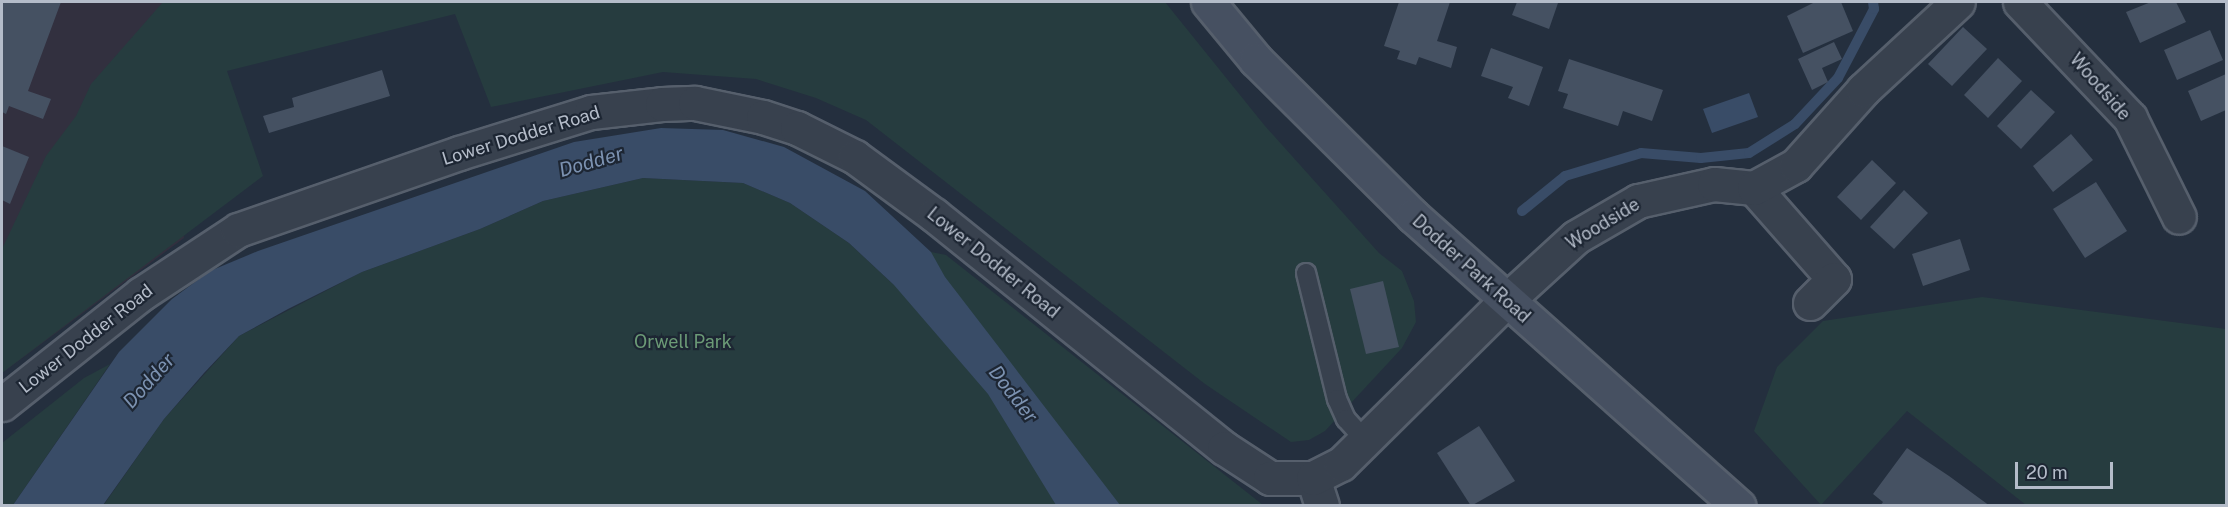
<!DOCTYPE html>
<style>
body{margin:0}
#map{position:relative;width:2228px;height:507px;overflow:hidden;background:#242f3e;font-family:"Public Sans",sans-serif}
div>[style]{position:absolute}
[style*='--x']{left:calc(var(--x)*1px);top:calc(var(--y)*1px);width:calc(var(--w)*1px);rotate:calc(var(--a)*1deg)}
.medical>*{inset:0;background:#32303f}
.green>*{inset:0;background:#263c3f}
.water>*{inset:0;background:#394c67}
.stream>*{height:10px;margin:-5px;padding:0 5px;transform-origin:5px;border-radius:5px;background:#394c67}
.building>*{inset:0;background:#455162}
.roads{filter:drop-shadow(2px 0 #565f6c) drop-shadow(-2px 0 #565f6c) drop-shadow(0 2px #565f6c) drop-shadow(0 -2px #565f6c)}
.service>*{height:18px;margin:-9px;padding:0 9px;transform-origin:9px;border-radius:9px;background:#38414e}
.minor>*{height:33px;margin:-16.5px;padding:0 16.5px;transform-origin:16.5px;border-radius:16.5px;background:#38414e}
.tertiary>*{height:33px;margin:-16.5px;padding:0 16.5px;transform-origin:16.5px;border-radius:16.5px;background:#38414e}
.secondary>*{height:33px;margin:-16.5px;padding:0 16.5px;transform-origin:16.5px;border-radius:16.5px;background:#465061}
span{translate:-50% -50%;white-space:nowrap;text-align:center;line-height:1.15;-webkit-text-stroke:4.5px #1d2633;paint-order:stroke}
.street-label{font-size:18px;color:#b4bcc9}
.park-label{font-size:18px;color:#6b9a76}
.water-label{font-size:20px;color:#7c92b1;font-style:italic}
.frame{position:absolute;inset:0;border:3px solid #b4bcc9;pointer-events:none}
.scale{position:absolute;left:2015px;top:462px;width:98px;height:27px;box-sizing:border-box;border:3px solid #b4bcc9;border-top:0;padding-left:8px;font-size:18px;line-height:21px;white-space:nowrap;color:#b4bcc9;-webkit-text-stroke:4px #1d2633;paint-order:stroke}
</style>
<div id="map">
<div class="medical">
<div style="clip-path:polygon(2px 2px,163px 2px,184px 238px,2px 373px)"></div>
</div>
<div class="green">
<div style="clip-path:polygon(163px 2px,1165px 2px,1265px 126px,1379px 253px,1402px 271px,1414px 301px,1416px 322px,1402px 348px,1325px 431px,1309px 440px,1291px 442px,1205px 384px,866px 120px,816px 98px,756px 79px,663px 72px,491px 107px,455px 14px,227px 71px,263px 176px,2px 373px,2px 249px,46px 156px,76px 116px,91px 84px)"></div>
<div style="clip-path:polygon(643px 178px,743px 183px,790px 203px,849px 243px,894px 285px,931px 252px,946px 255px,1263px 505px,103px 506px,164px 419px,239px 336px,362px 272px,480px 229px,543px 201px)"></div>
<div style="clip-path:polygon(1982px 297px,2226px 329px,2226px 505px,2026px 505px,1907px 411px,1821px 505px,1754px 431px,1777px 367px,1823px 321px)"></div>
<div style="clip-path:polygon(110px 364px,13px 505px,2px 506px,2px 443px,84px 378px)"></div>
</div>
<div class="water">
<div style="clip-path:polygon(1749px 93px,1758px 117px,1712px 133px,1703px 109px)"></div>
<div style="clip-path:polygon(661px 128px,723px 130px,784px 147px,865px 191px,931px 252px,945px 277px,1120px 505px,1056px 505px,988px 394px,894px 285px,849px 243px,790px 203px,743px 183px,643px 178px,543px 201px,480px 229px,362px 272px,288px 309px,239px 336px,204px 373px,164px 419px,103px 505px,13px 505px,119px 352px,172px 299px,210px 271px,258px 251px,574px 142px)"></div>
</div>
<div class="stream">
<div style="--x:1522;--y:211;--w:55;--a:-39.1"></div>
<div style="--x:1565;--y:176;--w:79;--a:-16.8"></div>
<div style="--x:1641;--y:153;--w:60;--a:4.8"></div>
<div style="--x:1701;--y:158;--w:48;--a:-5.9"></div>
<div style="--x:1749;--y:153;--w:54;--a:-32.2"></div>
<div style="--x:1795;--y:124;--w:63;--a:-46.9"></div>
<div style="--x:1838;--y:78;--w:78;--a:-62.4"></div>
<div style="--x:1874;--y:9;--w:7;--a:-98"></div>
</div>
<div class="building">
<div style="clip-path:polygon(2px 2px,61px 2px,28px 91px,51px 99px,43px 119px,9px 106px,6px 114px,2px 112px)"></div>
<div style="clip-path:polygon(1399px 2px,1450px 2px,1437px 41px,1457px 47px,1451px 68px,1419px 57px,1416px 65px,1397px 59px,1400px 51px,1384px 46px)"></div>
<div style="clip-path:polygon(1517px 2px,1558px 3px,1549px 29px,1512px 15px)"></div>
<div style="clip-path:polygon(1815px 2px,1841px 2px,1853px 31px,1803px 53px,1787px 16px)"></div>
<div style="clip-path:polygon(2151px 2px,2176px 2px,2186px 22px,2140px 43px,2126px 12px)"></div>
<div style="clip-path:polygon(1963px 27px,1987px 49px,1952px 86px,1928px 64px)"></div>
<div style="clip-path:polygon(2210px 30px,2223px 60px,2177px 80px,2164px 50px)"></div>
<div style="clip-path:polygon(1834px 42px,1842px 59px,1822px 68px,1828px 82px,1812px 90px,1798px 59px)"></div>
<div style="clip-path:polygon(1491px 48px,1543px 67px,1529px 106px,1508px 98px,1513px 87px,1481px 76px)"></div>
<div style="clip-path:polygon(1998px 58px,2022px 81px,1988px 118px,1964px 95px)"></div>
<div style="clip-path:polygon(1569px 59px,1663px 90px,1652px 121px,1623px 111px,1618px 126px,1563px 108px,1568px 94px,1558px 91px)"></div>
<div style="clip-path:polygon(382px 70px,390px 96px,269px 133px,263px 116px,294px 107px,292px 98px)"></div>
<div style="clip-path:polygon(2226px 74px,2226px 110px,2201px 121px,2188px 91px)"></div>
<div style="clip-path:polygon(2031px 90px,2055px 112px,2021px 149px,1997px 126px)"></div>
<div style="clip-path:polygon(2071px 134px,2093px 160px,2053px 192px,2033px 166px)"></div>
<div style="clip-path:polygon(2px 146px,29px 157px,10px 204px,2px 200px)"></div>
<div style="clip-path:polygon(1872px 160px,1896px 183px,1861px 220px,1837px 197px)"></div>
<div style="clip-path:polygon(2096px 182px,2127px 231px,2085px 258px,2053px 209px)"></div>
<div style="clip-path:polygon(1904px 190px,1928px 213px,1894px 249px,1870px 227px)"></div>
<div style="clip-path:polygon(1960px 239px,1970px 270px,1923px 286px,1912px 254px)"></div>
<div style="clip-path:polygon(1383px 281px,1399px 347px,1366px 354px,1350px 289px)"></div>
<div style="clip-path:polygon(1479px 426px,1515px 481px,1471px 506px,1437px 453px)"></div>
<div style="clip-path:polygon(1907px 448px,1949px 476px,1990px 506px,1880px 506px,1883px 502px,1873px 494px)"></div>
</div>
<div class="roads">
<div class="service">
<div style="--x:1306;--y:273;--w:130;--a:76.2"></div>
<div style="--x:1337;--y:399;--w:22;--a:66"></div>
<div style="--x:1346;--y:419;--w:28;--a:48"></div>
</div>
<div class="minor">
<div style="--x:2020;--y:2;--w:160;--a:46.5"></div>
<div style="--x:2130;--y:118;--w:110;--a:63.7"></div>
<div style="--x:1754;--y:188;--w:121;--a:48.7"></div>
<div style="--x:1834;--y:279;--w:34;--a:135"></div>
<div style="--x:1507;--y:300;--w:93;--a:-42.4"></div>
<div style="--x:1576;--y:237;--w:72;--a:-30.1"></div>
<div style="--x:1638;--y:201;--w:78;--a:-12.6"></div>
<div style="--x:1714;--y:184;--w:40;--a:5.7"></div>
<div style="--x:1754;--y:188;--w:48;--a:-28.7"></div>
<div style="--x:1796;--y:165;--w:101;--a:-48.2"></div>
<div style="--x:1863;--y:90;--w:129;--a:-42.8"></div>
<div style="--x:1313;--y:478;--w:29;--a:72"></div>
</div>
<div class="tertiary">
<div style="--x:2;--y:404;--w:177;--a:-38.4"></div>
<div style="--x:141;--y:294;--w:116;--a:-33.4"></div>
<div style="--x:238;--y:230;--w:234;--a:-19.2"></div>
<div style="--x:459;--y:153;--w:138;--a:-17.3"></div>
<div style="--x:591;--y:112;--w:71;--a:-6.4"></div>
<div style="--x:662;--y:104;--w:33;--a:-2"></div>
<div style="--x:695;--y:103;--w:69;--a:11.6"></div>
<div style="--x:763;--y:117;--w:36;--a:18"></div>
<div style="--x:797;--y:128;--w:65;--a:26.6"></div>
<div style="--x:855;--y:157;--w:98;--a:36.3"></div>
<div style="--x:934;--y:215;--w:372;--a:38.8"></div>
<div style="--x:1224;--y:448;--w:55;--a:33.1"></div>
<div style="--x:1270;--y:478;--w:43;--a:0"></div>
<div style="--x:1313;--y:478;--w:31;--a:-27"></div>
<div style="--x:1341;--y:464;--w:233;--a:-44.7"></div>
</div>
<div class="secondary">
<div style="--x:1208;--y:2;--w:75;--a:50.4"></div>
<div style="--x:1256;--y:60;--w:221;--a:44.8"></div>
<div style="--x:1413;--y:216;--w:436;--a:41.7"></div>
</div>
</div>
<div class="street-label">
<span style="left:2100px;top:87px;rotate:49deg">Woodside</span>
<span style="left:521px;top:136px;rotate:-17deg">Lower Dodder Road</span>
<span style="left:1603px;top:224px;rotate:-31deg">Woodside</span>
<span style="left:993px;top:263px;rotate:39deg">Lower Dodder Road</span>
<span style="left:1471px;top:269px;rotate:42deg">Dodder Park Road</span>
<span style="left:86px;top:339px;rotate:-38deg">Lower Dodder Road</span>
</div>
<div class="park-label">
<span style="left:683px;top:342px">Orwell Park</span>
</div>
<div class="water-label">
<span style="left:591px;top:162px;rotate:-16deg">Dodder</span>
<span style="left:149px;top:381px;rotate:-48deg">Dodder</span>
<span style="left:1013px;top:394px;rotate:52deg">Dodder</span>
</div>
<div class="frame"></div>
<div class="scale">20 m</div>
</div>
